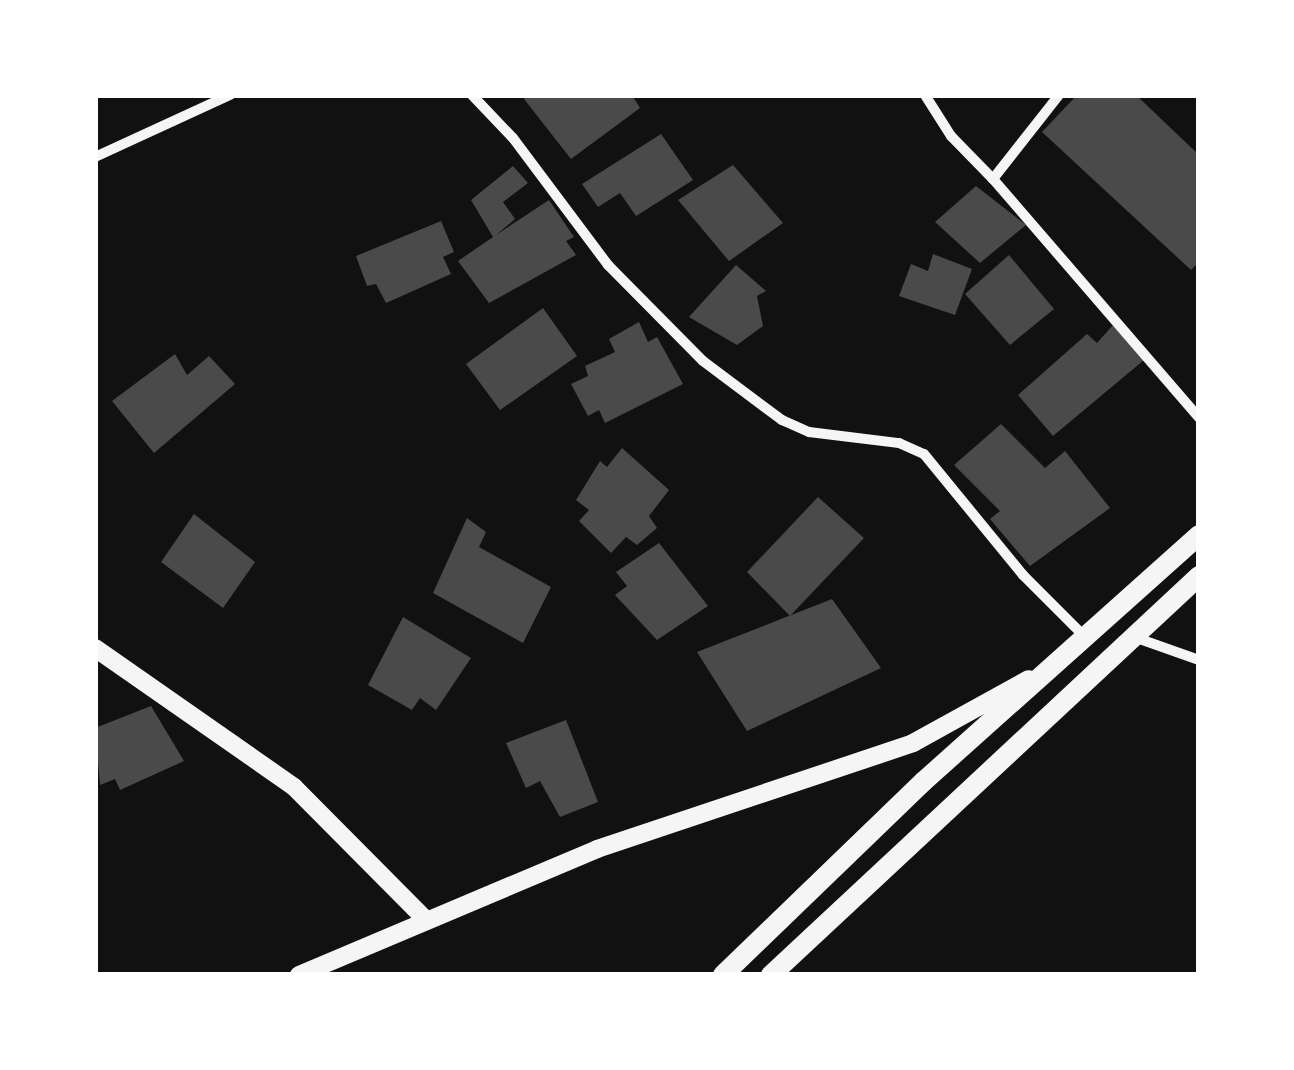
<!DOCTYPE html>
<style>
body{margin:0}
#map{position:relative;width:1294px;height:1070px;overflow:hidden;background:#111;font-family:"Varela Round",sans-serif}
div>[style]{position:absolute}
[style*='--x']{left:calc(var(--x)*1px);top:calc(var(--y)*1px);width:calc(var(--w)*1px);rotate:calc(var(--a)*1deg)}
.building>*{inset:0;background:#4a4a4a}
.minor>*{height:10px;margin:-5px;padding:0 5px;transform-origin:5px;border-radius:5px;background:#f5f5f5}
.secondary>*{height:18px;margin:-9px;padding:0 9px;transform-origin:9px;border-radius:9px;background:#f5f5f5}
.primary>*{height:20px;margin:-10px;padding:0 10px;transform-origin:10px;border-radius:10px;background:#f5f5f5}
span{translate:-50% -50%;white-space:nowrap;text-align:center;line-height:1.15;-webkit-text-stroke:8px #fff;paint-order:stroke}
.frame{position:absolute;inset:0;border:98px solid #fff;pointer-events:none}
</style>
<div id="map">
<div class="building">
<div style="clip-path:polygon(529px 95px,632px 95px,640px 108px,571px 159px,524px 99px)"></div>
<div style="clip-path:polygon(1077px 95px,1136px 95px,1199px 155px,1199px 262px,1191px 270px,1042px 132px)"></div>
<div style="clip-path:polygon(661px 134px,693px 180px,636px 216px,620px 193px,598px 207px,582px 184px)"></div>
<div style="clip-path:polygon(733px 165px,783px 223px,729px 261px,678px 200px)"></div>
<div style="clip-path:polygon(513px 166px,528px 183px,503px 202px,515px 219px,496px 235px,549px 200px,574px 237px,566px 241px,576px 255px,489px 303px,458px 261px,493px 237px,471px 200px)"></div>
<div style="clip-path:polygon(976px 186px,1026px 225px,980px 263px,935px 222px)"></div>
<div style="clip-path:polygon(441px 221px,454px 252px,443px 257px,451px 274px,386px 303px,376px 284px,367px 286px,356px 256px)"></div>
<div style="clip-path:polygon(933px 254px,972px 269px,955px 315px,899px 296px,911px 264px,928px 271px)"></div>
<div style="clip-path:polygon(1009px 255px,1054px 309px,1010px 345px,965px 294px)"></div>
<div style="clip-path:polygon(736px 265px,766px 291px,757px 296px,763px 326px,737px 345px,689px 317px)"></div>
<div style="clip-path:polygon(543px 308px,577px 356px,500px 410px,466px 364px)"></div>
<div style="clip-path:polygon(639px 322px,648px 342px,657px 337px,683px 384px,605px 423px,599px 410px,588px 416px,571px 384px,588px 376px,585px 366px,615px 352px,609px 339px)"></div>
<div style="clip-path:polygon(1113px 325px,1144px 360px,1053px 436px,1018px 395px,1087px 334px,1097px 343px)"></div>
<div style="clip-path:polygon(175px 354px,187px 375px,209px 356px,235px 384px,154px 453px,112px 401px)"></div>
<div style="clip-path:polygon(1001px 424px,1045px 468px,1065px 451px,1110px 508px,1030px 566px,990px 519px,1000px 511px,954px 465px)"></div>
<div style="clip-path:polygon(622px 448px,669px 490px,649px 516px,657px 528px,637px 545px,626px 537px,611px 553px,579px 521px,589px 510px,576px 500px,600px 461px,607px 467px)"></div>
<div style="clip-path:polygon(818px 497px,864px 538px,790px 616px,747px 572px)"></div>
<div style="clip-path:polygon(194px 514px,255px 562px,223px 608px,161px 562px)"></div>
<div style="clip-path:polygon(467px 518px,486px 532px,479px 547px,551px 587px,523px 643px,433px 593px)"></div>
<div style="clip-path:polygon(659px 543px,708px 606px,657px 640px,615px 595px,627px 586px,616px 572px)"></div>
<div style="clip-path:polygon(832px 599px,881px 668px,747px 731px,697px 652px)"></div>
<div style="clip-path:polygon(403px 617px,471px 658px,436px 710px,420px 698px,412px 710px,368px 685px)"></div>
<div style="clip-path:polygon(151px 706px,184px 761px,120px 790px,115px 779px,100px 785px,95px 728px)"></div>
<div style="clip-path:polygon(566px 720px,598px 802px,560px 817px,540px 781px,526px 788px,506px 743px)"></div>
</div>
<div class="minor">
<div style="--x:472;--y:95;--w:59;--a:46.4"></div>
<div style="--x:513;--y:138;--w:159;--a:53.2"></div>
<div style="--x:608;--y:265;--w:135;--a:45.3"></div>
<div style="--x:703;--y:361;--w:99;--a:36.8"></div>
<div style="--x:782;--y:420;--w:30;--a:24"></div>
<div style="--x:809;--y:432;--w:91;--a:7"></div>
<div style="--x:899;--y:443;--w:27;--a:24"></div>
<div style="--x:924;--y:454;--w:156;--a:50.7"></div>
<div style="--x:1023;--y:575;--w:88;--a:45"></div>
<div style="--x:925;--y:95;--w:49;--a:57.6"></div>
<div style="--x:951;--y:136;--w:60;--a:45.7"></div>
<div style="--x:1059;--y:95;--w:107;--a:128.2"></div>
<div style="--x:993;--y:179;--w:316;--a:49.2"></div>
<div style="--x:95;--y:157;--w:149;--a:-24.7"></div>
<div style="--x:1134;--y:637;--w:69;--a:19.5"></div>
</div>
<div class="secondary">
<div style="--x:95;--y:648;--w:243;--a:34.9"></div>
<div style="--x:294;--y:787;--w:185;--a:45.2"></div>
<div style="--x:299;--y:975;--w:324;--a:-22.9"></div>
<div style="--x:597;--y:849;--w:333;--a:-18.5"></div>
<div style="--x:913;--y:743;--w:132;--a:-28.9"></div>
</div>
<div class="primary">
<div style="--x:723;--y:975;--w:279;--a:-44"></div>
<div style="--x:924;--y:781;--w:369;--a:-41.8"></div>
<div style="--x:771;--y:975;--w:585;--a:-42.99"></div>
</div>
<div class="frame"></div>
</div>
